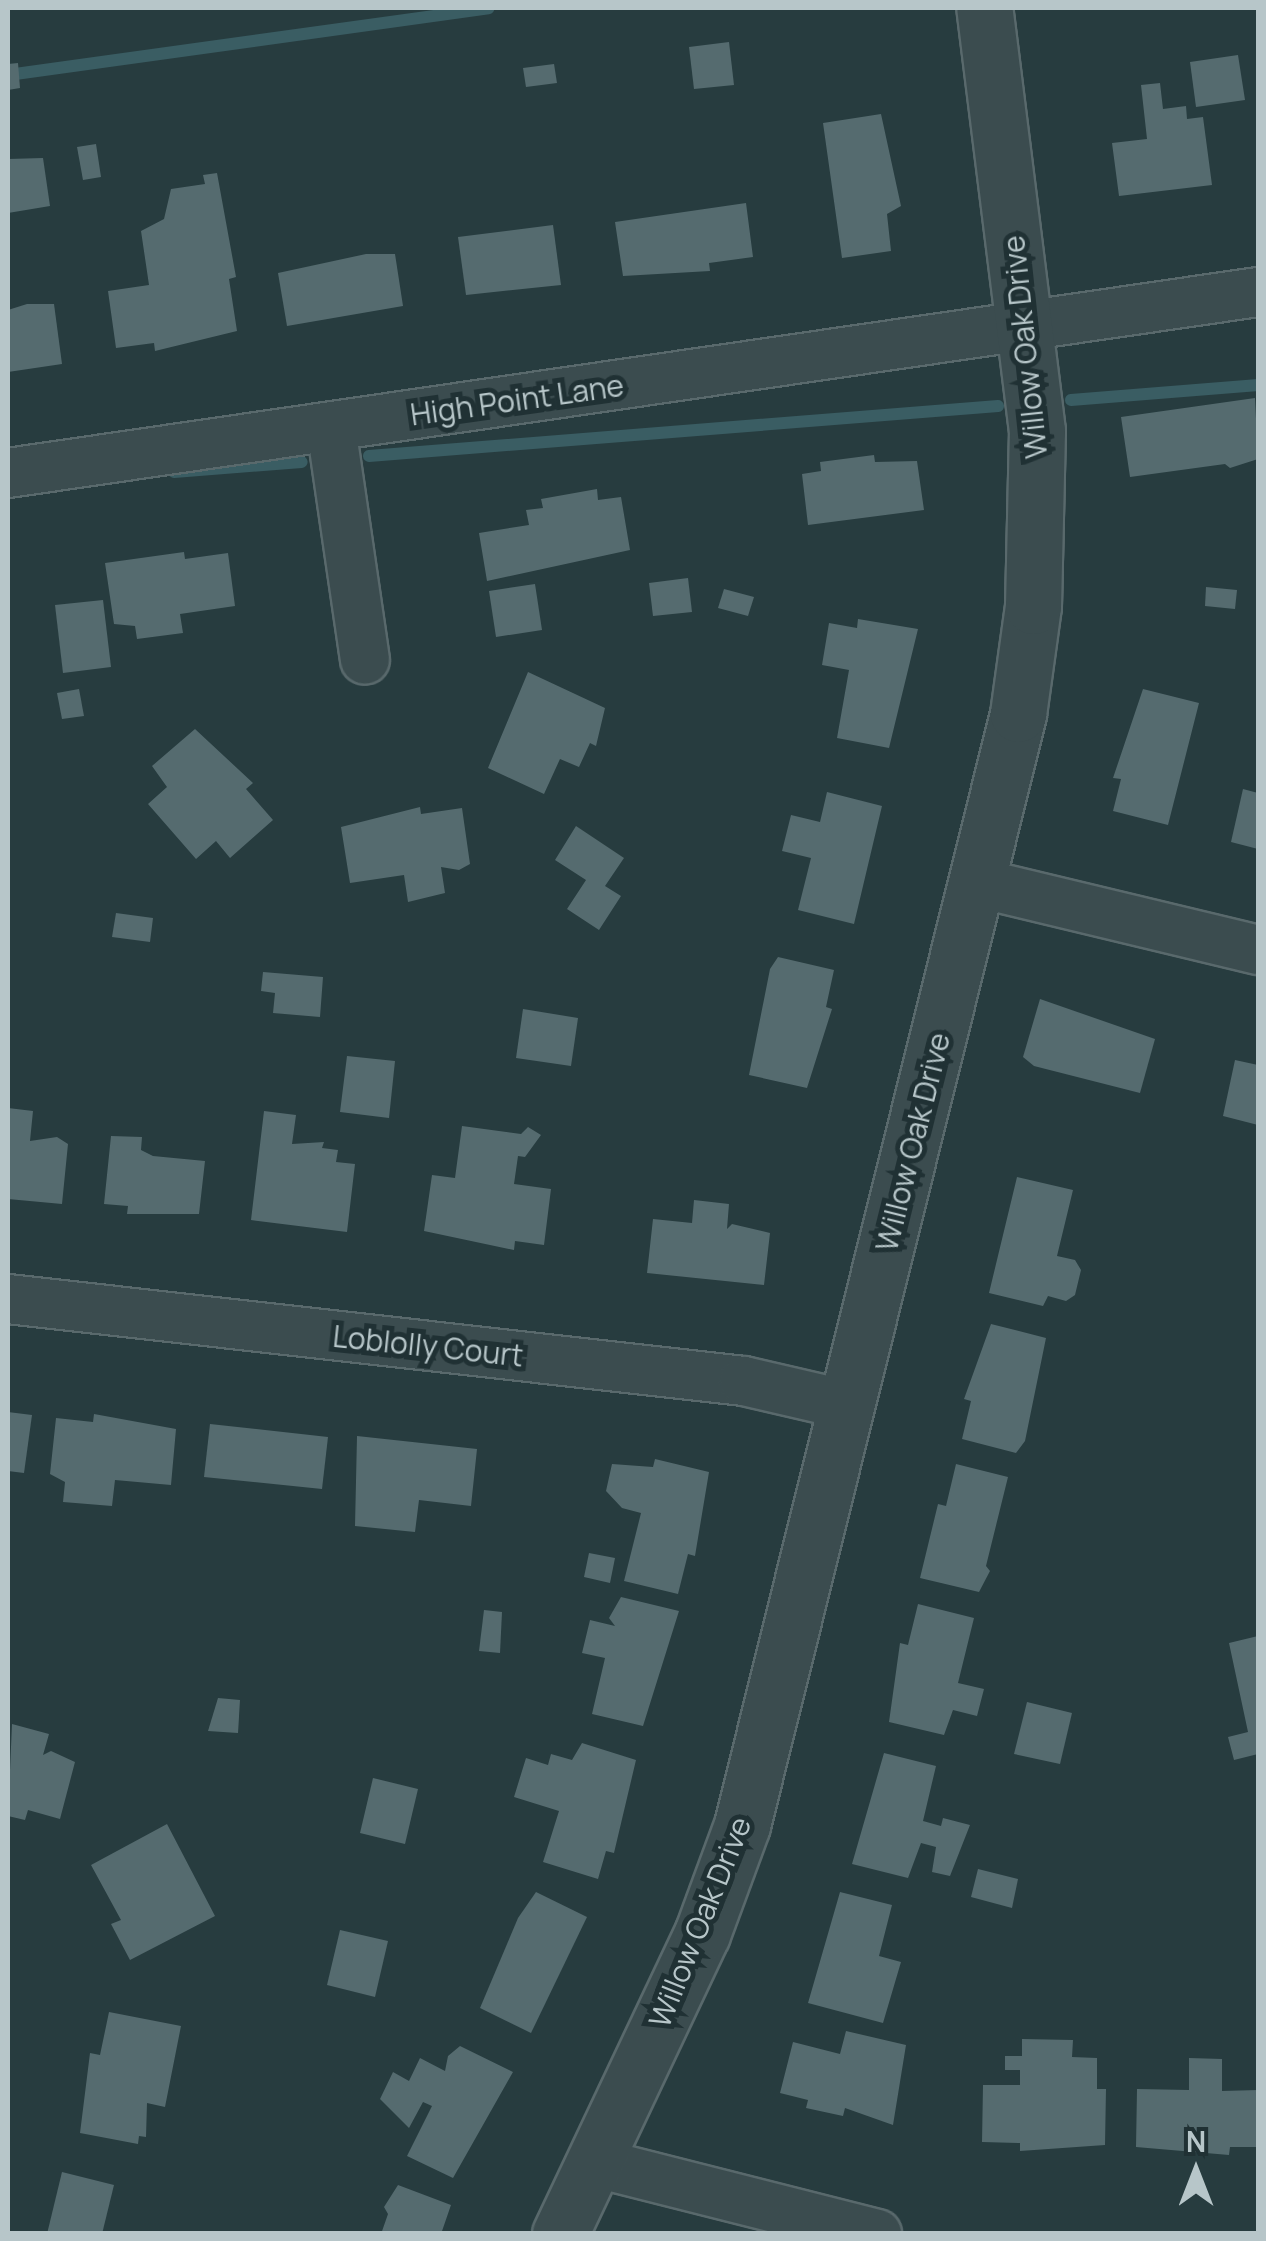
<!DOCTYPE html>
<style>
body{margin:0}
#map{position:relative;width:1266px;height:2241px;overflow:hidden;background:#273c3f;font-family:Manrope,sans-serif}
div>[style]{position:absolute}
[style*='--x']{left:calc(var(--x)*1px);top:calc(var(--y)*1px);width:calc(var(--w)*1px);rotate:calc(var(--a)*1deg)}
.stream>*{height:12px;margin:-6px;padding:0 6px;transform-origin:6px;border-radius:6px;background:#3a5d63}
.building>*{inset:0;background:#556b6f}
.roads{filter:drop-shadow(2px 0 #59696c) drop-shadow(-2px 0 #59696c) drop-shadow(0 2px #59696c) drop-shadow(0 -2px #59696c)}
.minor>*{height:48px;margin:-24px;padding:0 24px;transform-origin:24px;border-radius:24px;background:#3b4c4f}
.tertiary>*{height:55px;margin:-27.5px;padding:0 27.5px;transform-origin:27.5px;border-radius:27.5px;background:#3b4c4f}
span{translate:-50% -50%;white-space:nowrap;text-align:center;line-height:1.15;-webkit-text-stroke:10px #203134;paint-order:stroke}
.street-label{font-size:30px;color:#b7c6c9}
.frame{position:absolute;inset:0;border:10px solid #b7c6c9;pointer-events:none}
.north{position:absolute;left:1146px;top:2121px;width:100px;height:100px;-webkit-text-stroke:8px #203134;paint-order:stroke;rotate:0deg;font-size:28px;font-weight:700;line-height:40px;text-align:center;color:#b7c6c9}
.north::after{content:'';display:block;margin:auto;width:35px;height:45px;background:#b7c6c9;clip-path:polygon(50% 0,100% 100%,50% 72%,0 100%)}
</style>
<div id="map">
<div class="stream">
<div style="--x:8;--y:75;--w:485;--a:-7.9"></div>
<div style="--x:1071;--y:400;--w:188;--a:-4.6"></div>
<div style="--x:369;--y:456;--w:631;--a:-4.54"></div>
<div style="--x:174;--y:472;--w:128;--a:-4.5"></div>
</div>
<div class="building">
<div style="clip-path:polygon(729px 42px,734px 85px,694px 89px,689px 47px)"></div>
<div style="clip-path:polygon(1238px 55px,1245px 100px,1196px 107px,1190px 62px)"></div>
<div style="clip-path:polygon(18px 63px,20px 88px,8px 90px,8px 64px)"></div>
<div style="clip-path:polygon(554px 64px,557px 83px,526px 87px,523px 68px)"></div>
<div style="clip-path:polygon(1160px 83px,1163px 109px,1186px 106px,1187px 119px,1203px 117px,1212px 185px,1119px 196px,1112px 143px,1147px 139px,1141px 85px)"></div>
<div style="clip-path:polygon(881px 114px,901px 206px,887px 214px,891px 251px,842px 258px,823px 123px)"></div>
<div style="clip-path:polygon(96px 144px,101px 177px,83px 180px,77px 147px)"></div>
<div style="clip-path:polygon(43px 158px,50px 206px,8px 213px,8px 159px)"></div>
<div style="clip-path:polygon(217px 173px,236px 277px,229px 279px,237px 331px,155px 351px,154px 343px,116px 348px,108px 291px,149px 285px,141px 231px,164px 219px,171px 189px,205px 184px,203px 175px)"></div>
<div style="clip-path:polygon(746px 203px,753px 257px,709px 263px,710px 271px,623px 276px,615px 222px)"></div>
<div style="clip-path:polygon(553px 225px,561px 285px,466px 295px,458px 237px)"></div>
<div style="clip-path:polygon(366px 254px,395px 254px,403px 306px,287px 326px,278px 273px)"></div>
<div style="clip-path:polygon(27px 304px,54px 304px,62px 364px,8px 372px,8px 310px)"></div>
<div style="clip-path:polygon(1255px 398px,1258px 459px,1230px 468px,1225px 464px,1130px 477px,1121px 417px)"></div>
<div style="clip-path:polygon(874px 455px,875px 462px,917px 461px,924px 510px,808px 525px,802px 474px,821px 471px,820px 462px)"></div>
<div style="clip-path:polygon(597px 489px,598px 500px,621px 497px,630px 550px,487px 581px,479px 533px,529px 525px,526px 510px,543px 508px,541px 499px)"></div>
<div style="clip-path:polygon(184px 552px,185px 559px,228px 553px,235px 606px,180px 614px,183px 633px,137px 639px,135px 626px,114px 624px,105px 563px)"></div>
<div style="clip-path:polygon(688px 578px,692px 612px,653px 616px,649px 583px)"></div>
<div style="clip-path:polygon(535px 584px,542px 630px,496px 637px,489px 591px)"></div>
<div style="clip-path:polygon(1206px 587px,1237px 590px,1235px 609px,1205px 606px)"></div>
<div style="clip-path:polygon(724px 589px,754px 597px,748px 616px,718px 608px)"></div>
<div style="clip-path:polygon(103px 600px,111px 667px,63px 673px,55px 605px)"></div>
<div style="clip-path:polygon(858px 619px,918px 629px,889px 748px,837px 738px,849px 670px,822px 665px,829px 623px,857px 628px)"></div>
<div style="clip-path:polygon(528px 672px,605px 708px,596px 746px,590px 743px,579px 767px,560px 759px,544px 794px,488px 768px)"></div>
<div style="clip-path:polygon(79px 689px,84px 716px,62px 719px,57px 693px)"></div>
<div style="clip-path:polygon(1143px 689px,1199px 703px,1168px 825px,1113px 811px,1121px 779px,1113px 778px)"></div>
<div style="clip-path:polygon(195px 729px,253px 783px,246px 789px,273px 820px,230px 858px,216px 841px,196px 859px,148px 804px,167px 787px,152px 766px)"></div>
<div style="clip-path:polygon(1243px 789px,1258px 793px,1258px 849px,1231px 842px)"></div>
<div style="clip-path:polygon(827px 792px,882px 806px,854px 924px,798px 910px,811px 858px,782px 851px,791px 815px,820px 822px)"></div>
<div style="clip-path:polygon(420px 807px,421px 814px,462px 808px,470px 864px,459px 870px,441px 867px,445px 893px,408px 902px,404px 875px,350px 883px,341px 827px)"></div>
<div style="clip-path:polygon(576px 826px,624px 858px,605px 886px,621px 896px,599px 930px,567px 909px,586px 880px,555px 860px)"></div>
<div style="clip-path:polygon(116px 913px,153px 918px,150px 942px,112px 937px)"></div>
<div style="clip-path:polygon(778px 957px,834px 970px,826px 1007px,832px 1009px,807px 1088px,749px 1075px,770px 969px)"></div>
<div style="clip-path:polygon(263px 972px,323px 977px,320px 1017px,273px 1013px,275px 993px,261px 991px)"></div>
<div style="clip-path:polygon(1040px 999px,1155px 1039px,1140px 1093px,1034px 1066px,1023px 1057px)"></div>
<div style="clip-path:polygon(523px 1009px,578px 1018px,571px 1066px,516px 1058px)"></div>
<div style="clip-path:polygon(347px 1056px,395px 1061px,389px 1118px,340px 1112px)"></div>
<div style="clip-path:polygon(1235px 1060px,1258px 1065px,1258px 1125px,1223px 1116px)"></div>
<div style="clip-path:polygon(8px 1108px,33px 1111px,30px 1141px,57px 1137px,68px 1144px,62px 1204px,8px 1199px)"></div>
<div style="clip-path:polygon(264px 1111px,296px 1115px,292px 1144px,324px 1142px,322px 1148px,338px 1150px,336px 1162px,355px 1164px,347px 1232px,251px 1220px)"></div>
<div style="clip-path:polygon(462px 1126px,521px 1134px,528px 1127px,541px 1135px,525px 1157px,518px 1156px,514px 1184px,551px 1189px,544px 1245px,515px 1241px,514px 1250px,424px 1231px,432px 1175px,455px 1178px)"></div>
<div style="clip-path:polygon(111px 1136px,142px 1137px,141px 1150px,153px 1156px,205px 1161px,199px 1214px,127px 1214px,128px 1206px,104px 1204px)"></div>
<div style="clip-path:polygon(1017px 1177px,1073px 1190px,1057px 1256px,1075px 1260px,1081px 1270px,1075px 1295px,1066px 1301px,1048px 1296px,1043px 1306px,989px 1293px)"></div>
<div style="clip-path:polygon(694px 1200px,729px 1204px,727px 1229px,732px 1224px,770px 1233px,764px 1285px,647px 1273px,653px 1219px,692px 1223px)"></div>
<div style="clip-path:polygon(991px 1324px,1046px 1338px,1025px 1441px,1016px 1453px,962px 1439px,971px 1401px,964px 1399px)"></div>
<div style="clip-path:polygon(8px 1412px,32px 1415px,24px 1473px,8px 1471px)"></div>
<div style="clip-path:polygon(94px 1414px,176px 1429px,171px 1485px,115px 1480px,112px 1506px,63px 1502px,65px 1482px,50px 1474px,56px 1418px,93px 1422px)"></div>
<div style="clip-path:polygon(210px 1424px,328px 1437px,322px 1489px,204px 1477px)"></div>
<div style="clip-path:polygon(357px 1436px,477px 1449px,471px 1506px,419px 1500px,415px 1532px,355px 1526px)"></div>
<div style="clip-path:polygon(655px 1459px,709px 1472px,695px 1556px,688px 1554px,678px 1594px,624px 1581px,641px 1513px,622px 1508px,606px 1491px,612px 1464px,653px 1467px)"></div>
<div style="clip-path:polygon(956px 1464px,1008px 1477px,986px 1566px,990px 1571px,979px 1592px,920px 1578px,938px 1504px,946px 1506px)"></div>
<div style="clip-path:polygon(589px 1553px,615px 1558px,610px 1583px,584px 1577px)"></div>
<div style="clip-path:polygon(621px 1597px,679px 1611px,643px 1726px,592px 1714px,605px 1658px,582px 1653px,590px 1620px,615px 1626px,609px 1618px)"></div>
<div style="clip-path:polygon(918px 1604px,974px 1618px,958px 1683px,984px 1689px,977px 1716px,953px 1710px,944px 1735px,889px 1722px,900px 1643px,908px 1645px)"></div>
<div style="clip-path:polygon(484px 1610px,502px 1612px,500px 1653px,479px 1651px)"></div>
<div style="clip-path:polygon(1258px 1636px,1258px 1754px,1234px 1760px,1228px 1737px,1248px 1732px,1229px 1643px)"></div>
<div style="clip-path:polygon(218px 1698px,240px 1700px,238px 1733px,208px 1731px)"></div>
<div style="clip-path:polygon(1027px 1702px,1072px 1713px,1060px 1764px,1014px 1754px)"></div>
<div style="clip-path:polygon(12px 1724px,49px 1734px,43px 1755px,51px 1751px,75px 1762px,60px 1819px,28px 1810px,25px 1820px,8px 1816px)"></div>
<div style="clip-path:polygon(582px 1743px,636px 1760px,614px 1853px,606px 1851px,598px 1879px,543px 1862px,559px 1811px,514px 1797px,526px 1758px,548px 1765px,551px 1754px,572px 1760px)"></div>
<div style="clip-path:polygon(884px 1753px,936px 1766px,923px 1821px,941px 1826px,943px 1818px,970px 1825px,950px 1876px,932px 1872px,936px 1847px,921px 1843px,908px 1878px,852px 1864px)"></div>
<div style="clip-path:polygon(373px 1778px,418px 1789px,405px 1844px,360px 1833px)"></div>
<div style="clip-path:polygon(167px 1824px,215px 1916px,130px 1960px,111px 1924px,121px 1920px,91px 1865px)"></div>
<div style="clip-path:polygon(978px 1869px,1018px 1879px,1012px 1908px,971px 1897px)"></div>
<div style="clip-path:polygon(536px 1892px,587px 1917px,531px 2033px,480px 2008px,518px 1918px)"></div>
<div style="clip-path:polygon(840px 1892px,892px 1905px,879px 1956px,901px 1962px,883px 2023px,808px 2003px)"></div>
<div style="clip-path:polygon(340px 1930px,388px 1941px,375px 1997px,327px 1985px)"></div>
<div style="clip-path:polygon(109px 2012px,181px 2026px,165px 2107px,147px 2103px,146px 2137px,139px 2136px,138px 2144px,80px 2133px,90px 2053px,100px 2055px)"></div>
<div style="clip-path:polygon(846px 2031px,906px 2045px,893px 2125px,845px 2108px,843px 2116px,806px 2108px,808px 2100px,780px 2093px,793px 2042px,840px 2054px)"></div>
<div style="clip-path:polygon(1022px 2039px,1073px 2040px,1072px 2057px,1097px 2058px,1097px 2089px,1106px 2089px,1105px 2145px,1020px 2151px,1020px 2143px,982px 2142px,983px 2085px,1020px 2085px,1020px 2070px,1005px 2070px,1005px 2056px,1022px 2056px)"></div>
<div style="clip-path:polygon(460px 2046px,513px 2072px,453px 2178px,407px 2156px,432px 2106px,423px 2102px,409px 2128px,380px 2099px,393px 2072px,409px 2081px,420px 2058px,445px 2071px,448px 2056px)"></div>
<div style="clip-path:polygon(1189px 2058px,1222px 2059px,1222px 2091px,1258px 2090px,1258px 2147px,1230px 2147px,1229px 2155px,1136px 2147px,1137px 2089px,1189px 2090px)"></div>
<div style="clip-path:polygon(62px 2172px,114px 2185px,102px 2234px,47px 2234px)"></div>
<div style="clip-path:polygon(398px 2185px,451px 2205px,441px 2234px,381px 2234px,388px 2214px,384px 2207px)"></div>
</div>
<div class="roads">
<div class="minor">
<div style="--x:331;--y:427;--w:235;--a:81.7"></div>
<div style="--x:8;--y:473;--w:1263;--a:-8.24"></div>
<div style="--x:979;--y:883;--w:287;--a:13.5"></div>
<div style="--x:8;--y:1299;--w:741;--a:6.36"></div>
<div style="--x:744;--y:1381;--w:106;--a:13.1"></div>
<div style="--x:593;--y:2162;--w:293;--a:14.2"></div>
</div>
<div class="tertiary">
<div style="--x:560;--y:2234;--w:332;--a:-64.7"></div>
<div style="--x:702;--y:1934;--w:116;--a:-69.8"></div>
<div style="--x:742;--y:1825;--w:1145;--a:-76.05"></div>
<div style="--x:1018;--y:714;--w:109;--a:-82.1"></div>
<div style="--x:1033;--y:606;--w:175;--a:-88.7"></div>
<div style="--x:1037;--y:431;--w:426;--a:-97.1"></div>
</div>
</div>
<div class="street-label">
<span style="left:1025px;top:347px;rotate:-96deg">Willow Oak Drive</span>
<span style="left:517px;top:400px;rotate:-8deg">High Point Lane</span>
<span style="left:913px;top:1142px;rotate:-76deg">Willow Oak Drive</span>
<span style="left:428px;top:1346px;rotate:6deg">Loblolly Court</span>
<span style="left:700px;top:1922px;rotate:-68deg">Willow Oak Drive</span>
</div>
<div class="frame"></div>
<div class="north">N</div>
</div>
